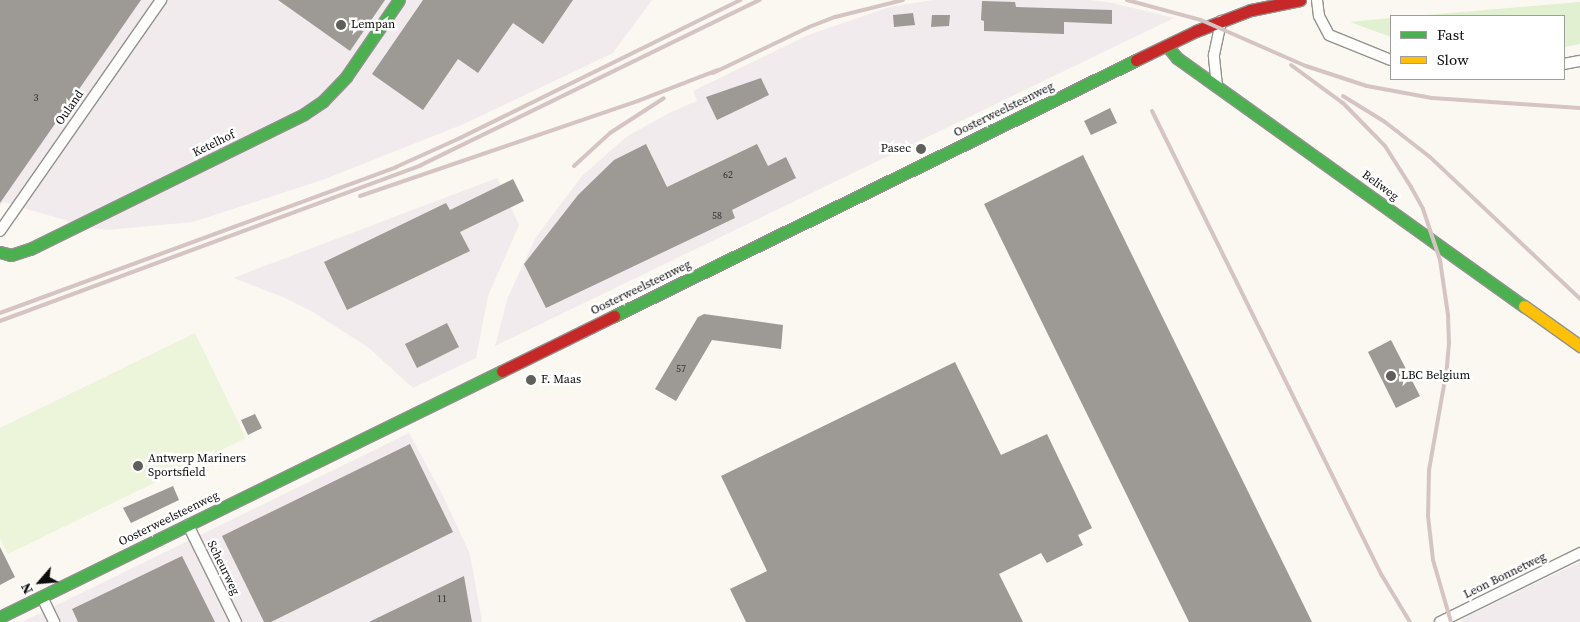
<!DOCTYPE html>
<style>
body{margin:0}
#map{position:relative;width:1580px;height:622px;overflow:hidden;background:#faf8f0;font-family:"Source Serif 4",serif}
div>[style]{position:absolute}
[style*='--x']{left:calc(var(--x)*1px);top:calc(var(--y)*1px);width:calc(var(--w)*1px);rotate:calc(var(--a)*1deg)}
.industrial>*{inset:0;background:#f1ebed}
.green>*{inset:0;background:#e1f0d0}
.pitch>*{inset:0;background:#ecf4d9}
.building>*{inset:0;background:#9d9a96}
.roads{filter:drop-shadow(1px 0 #93928f) drop-shadow(-1px 0 #93928f) drop-shadow(0 1px #93928f) drop-shadow(0 -1px #93928f)}
.street>*{height:10px;margin:-5px;padding:0 5px;transform-origin:5px;border-radius:5px;background:#fefefd}
.fast>*{height:11px;margin:-5.5px;padding:0 5.5px;transform-origin:5.5px;border-radius:5.5px;background:#4caf50}
.slow>*{height:11px;margin:-5.5px;padding:0 5.5px;transform-origin:5.5px;border-radius:5.5px;background:#ffc107}
.jam>*{height:11px;margin:-5.5px;padding:0 5.5px;transform-origin:5.5px;border-radius:5.5px;background:#c62828}
.rail>*{height:4px;margin:-2px;padding:0 2px;transform-origin:2px;border-radius:2px;background:#d6c4c3}
.dots>*{width:14px;height:14px;translate:-50% -50%;box-sizing:border-box;border:2px solid #fff;border-radius:50%}
span{translate:-50% -50%;white-space:nowrap;text-align:center;line-height:1.15;-webkit-text-stroke:5px #fff;paint-order:stroke}
.number-label{font-size:10px;color:#30302e}
.number-label span{-webkit-text-stroke-width:0}
.poi-label{font-size:12px;color:#0c0c0c}
.left{translate:0 -50%;text-align:left}
.right{translate:-100% -50%;text-align:right}
.street-label{font-size:12px;color:#0c0c0c}
.legend{position:absolute;left:1390px;top:15px;width:175px;height:65px;box-sizing:border-box;background:#fff;border:1px solid #9e9e9e;margin:0;padding:6px 9px;list-style:none;font-size:15px;color:#0c0c0c}
.legend li{display:flex;align-items:center;gap:10px;height:25px}
.legend b{width:25px;border:1px solid #9e9e9e}
.north{position:absolute;left:15px;top:557px;width:50px;height:50px;-webkit-text-stroke:4px #fff;paint-order:stroke;rotate:243deg;font-size:14px;font-weight:700;line-height:20px;text-align:center;color:#0c0c0c}
.north::after{content:'';display:block;margin:auto;width:18px;height:22px;background:#0c0c0c;clip-path:polygon(50% 0,100% 100%,50% 72%,0 100%)}
</style>
<div id="map">
<div class="industrial">
<div style="clip-path:polygon(0 0,652px 0,613px 53px,464px 124px,325px 179px,193px 222px,107px 230px,92px 228px,3px 202px,0 206px)"></div>
<div style="clip-path:polygon(933px 0,1091px 0,1113px 3px,1174px 18px,495px 346px,508px 297px,536px 237px,582px 176px,626px 137px,671px 112px,697px 101px,693px 91px,808px 35px,890px 7px)"></div>
<div style="clip-path:polygon(497px 178px,519px 225px,488px 296px,476px 358px,413px 388px,369px 348px,313px 312px,283px 297px,233px 278px)"></div>
<div style="clip-path:polygon(409px 433px,443px 496px,470px 554px,482px 622px,22px 622px)"></div>
<div style="clip-path:polygon(1580px 562px,1580px 622px,1460px 622px,1462px 619px)"></div>
</div>
<div class="green">
<div style="clip-path:polygon(1580px 2px,1580px 44px,1564px 47px,1564px 16px,1416px 16px)"></div>
<div style="clip-path:polygon(1391px 18px,1391px 37px,1350px 22px)"></div>
</div>
<div class="pitch">
<div style="clip-path:polygon(195px 333px,246px 438px,8px 554px,0 538px,0 428px)"></div>
</div>
<div class="building">
<div style="clip-path:polygon(0 0,141px 0,0 203px)"></div>
<div style="clip-path:polygon(278px 0,385px 0,350px 51px)"></div>
<div style="clip-path:polygon(423px 0,573px 0,543px 44px,513px 23px,478px 73px,458px 59px,423px 110px,372px 74px)"></div>
<div style="clip-path:polygon(982px 1px,1015px 2px,1016px 7px,1112px 10px,1112px 24px,1064px 22px,1064px 34px,984px 31px,984px 21px,981px 20px)"></div>
<div style="clip-path:polygon(913px 13px,915px 25px,894px 27px,893px 15px)"></div>
<div style="clip-path:polygon(932px 15px,950px 15px,949px 26px,931px 27px)"></div>
<div style="clip-path:polygon(761px 78px,769px 95px,717px 120px,706px 97px)"></div>
<div style="clip-path:polygon(1110px 108px,1117px 123px,1091px 135px,1084px 121px)"></div>
<div style="clip-path:polygon(646px 144px,667px 187px,757px 144px,768px 166px,786px 157px,796px 178px,732px 210px,735px 218px,546px 308px,524px 264px,578px 195px,614px 160px)"></div>
<div style="clip-path:polygon(1083px 155px,1312px 622px,1189px 622px,984px 204px)"></div>
<div style="clip-path:polygon(513px 179px,524px 201px,460px 232px,470px 251px,347px 310px,324px 262px,446px 203px,450px 210px)"></div>
<div style="clip-path:polygon(704px 314px,783px 325px,781px 349px,712px 340px,676px 401px,655px 389px,698px 317px)"></div>
<div style="clip-path:polygon(447px 323px,459px 347px,417px 368px,405px 344px)"></div>
<div style="clip-path:polygon(1391px 340px,1420px 396px,1396px 408px,1368px 352px)"></div>
<div style="clip-path:polygon(955px 362px,1001px 455px,1047px 434px,1092px 528px,1078px 535px,1083px 545px,1047px 563px,1041px 553px,999px 574px,1023px 622px,746px 622px,730px 589px,767px 571px,721px 476px)"></div>
<div style="clip-path:polygon(255px 414px,262px 428px,248px 435px,241px 420px)"></div>
<div style="clip-path:polygon(410px 444px,453px 532px,271px 622px,264px 622px,222px 536px)"></div>
<div style="clip-path:polygon(173px 486px,179px 500px,131px 523px,123px 508px)"></div>
<div style="clip-path:polygon(0 547px,15px 577px,0 585px)"></div>
<div style="clip-path:polygon(182px 556px,215px 622px,78px 622px,72px 609px)"></div>
<div style="clip-path:polygon(464px 576px,472px 622px,369px 622px)"></div>
</div>
<div class="roads">
<div class="street">
<div style="--x:1317;--y:0;--w:16;--a:83"></div>
<div style="--x:1319;--y:16;--w:21;--a:62"></div>
<div style="--x:1329;--y:35;--w:67;--a:22"></div>
<div style="--x:1564;--y:64;--w:16;--a:-11"></div>
<div style="--x:1217;--y:86;--w:31;--a:-96"></div>
<div style="--x:1214;--y:55;--w:35;--a:-78"></div>
<div style="--x:0;--y:231;--w:282;--a:-55.1"></div>
<div style="--x:188;--y:525;--w:108;--a:63.7"></div>
<div style="--x:42;--y:597;--w:28;--a:64"></div>
<div style="--x:1440;--y:622;--w:156;--a:-26.2"></div>
</div>
<div class="fast">
<div style="--x:1167;--y:46;--w:16;--a:50"></div>
<div style="--x:1177;--y:58;--w:427;--a:35.6"></div>
<div style="--x:0;--y:252;--w:11;--a:15"></div>
<div style="--x:11;--y:255;--w:20;--a:-18"></div>
<div style="--x:30;--y:249;--w:305;--a:-26.2"></div>
<div style="--x:304;--y:114;--w:23;--a:-34"></div>
<div style="--x:323;--y:101;--w:33;--a:-46"></div>
<div style="--x:346;--y:77;--w:93;--a:-55.5"></div>
<div style="--x:614;--y:316;--w:581;--a:-26.12"></div>
<div style="--x:0;--y:617;--w:559;--a:-26.11"></div>
</div>
<div class="slow">
<div style="--x:1524;--y:306;--w:69;--a:35.5"></div>
</div>
<div class="jam">
<div style="--x:1136;--y:60;--w:67;--a:-25.8"></div>
<div style="--x:1196;--y:31;--w:59;--a:-20.9"></div>
<div style="--x:1251;--y:10;--w:50;--a:-11.5"></div>
<div style="--x:502;--y:371;--w:125;--a:-26.2"></div>
</div>
</div>
<div class="rail">
<div style="--x:1127;--y:0;--w:77;--a:15.1"></div>
<div style="--x:1201;--y:20;--w:115;--a:23.7"></div>
<div style="--x:1306;--y:66;--w:64;--a:18.2"></div>
<div style="--x:1367;--y:86;--w:66;--a:10.5"></div>
<div style="--x:1432;--y:98;--w:148;--a:3.9"></div>
<div style="--x:1291;--y:65;--w:64;--a:36.2"></div>
<div style="--x:1343;--y:103;--w:60;--a:45.7"></div>
<div style="--x:1385;--y:146;--w:49;--a:57.6"></div>
<div style="--x:1411;--y:187;--w:25;--a:61"></div>
<div style="--x:1423;--y:209;--w:54;--a:71.6"></div>
<div style="--x:1440;--y:260;--w:56;--a:81.7"></div>
<div style="--x:1448;--y:315;--w:28;--a:88"></div>
<div style="--x:1449;--y:343;--w:25;--a:95"></div>
<div style="--x:1447;--y:368;--w:104;--a:100"></div>
<div style="--x:1429;--y:470;--w:46;--a:91.2"></div>
<div style="--x:1428;--y:516;--w:44;--a:83.5"></div>
<div style="--x:1433;--y:560;--w:65;--a:73.8"></div>
<div style="--x:713;--y:73;--w:106;--a:-25.6"></div>
<div style="--x:809;--y:27;--w:28;--a:-21"></div>
<div style="--x:835;--y:17;--w:70;--a:-14"></div>
<div style="--x:1343;--y:96;--w:49;--a:31.8"></div>
<div style="--x:1385;--y:122;--w:57;--a:37.9"></div>
<div style="--x:1430;--y:157;--w:207;--a:43.4"></div>
<div style="--x:1152;--y:111;--w:517;--a:63.68"></div>
<div style="--x:1381;--y:574;--w:56;--a:58.9"></div>
<div style="--x:574;--y:166;--w:49;--a:-42.5"></div>
<div style="--x:610;--y:133;--w:64;--a:-32.9"></div>
<div style="--x:360;--y:196;--w:294;--a:-18.9"></div>
<div style="--x:638;--y:101;--w:86;--a:-21.2"></div>
<div style="--x:0;--y:313;--w:422;--a:-20.2"></div>
<div style="--x:396;--y:167;--w:68;--a:-24.3"></div>
<div style="--x:458;--y:139;--w:315;--a:-26.2"></div>
<div style="--x:0;--y:321;--w:449;--a:-20.3"></div>
<div style="--x:421;--y:165;--w:377;--a:-26"></div>
</div>
<div class="dots">
<div style="left:341px;top:25px;background:#5f5f5c"></div>
<div style="left:921px;top:149px;background:#5f5f5c"></div>
<div style="left:1391px;top:376px;background:#5f5f5c"></div>
<div style="left:531px;top:380px;background:#5f5f5c"></div>
<div style="left:138px;top:466px;background:#5f5f5c"></div>
</div>
<div class="number-label">
<span style="left:36px;top:98px">3</span>
<span style="left:728px;top:175px">62</span>
<span style="left:717px;top:216px">58</span>
<span style="left:681px;top:369px">57</span>
<span style="left:442px;top:599px">11</span>
</div>
<div class="poi-label">
<span class="left" style="left:351px;top:25px">Lempan</span>
<span class="right" style="left:911px;top:149px">Pasec</span>
<span class="left" style="left:1401px;top:376px">LBC Belgium</span>
<span class="left" style="left:541px;top:380px">F. Maas</span>
<span class="left" style="left:148px;top:466px">Antwerp Mariners<br>Sportsfield</span>
</div>
<div class="street-label">
<span style="left:70px;top:108px;rotate:-55deg">Ouland</span>
<span style="left:1004px;top:110px;rotate:-26deg">Oosterweelsteenweg</span>
<span style="left:214px;top:144px;rotate:-26deg">Ketelhof</span>
<span style="left:1380px;top:186px;rotate:36deg">Beliweg</span>
<span style="left:641px;top:288px;rotate:-26deg">Oosterweelsteenweg</span>
<span style="left:169px;top:519px;rotate:-26deg">Oosterweelsteenweg</span>
<span style="left:223px;top:568px;rotate:64deg">Scheurweg</span>
<span style="left:1505px;top:576px;rotate:-26deg">Leon Bonnetweg</span>
</div>
<ul class="legend">
<li><b style="height:6px;background:#4caf50"></b>Fast</li>
<li><b style="height:6px;background:#ffc107"></b>Slow</li>
</ul>
<div class="north">N</div>
</div>
